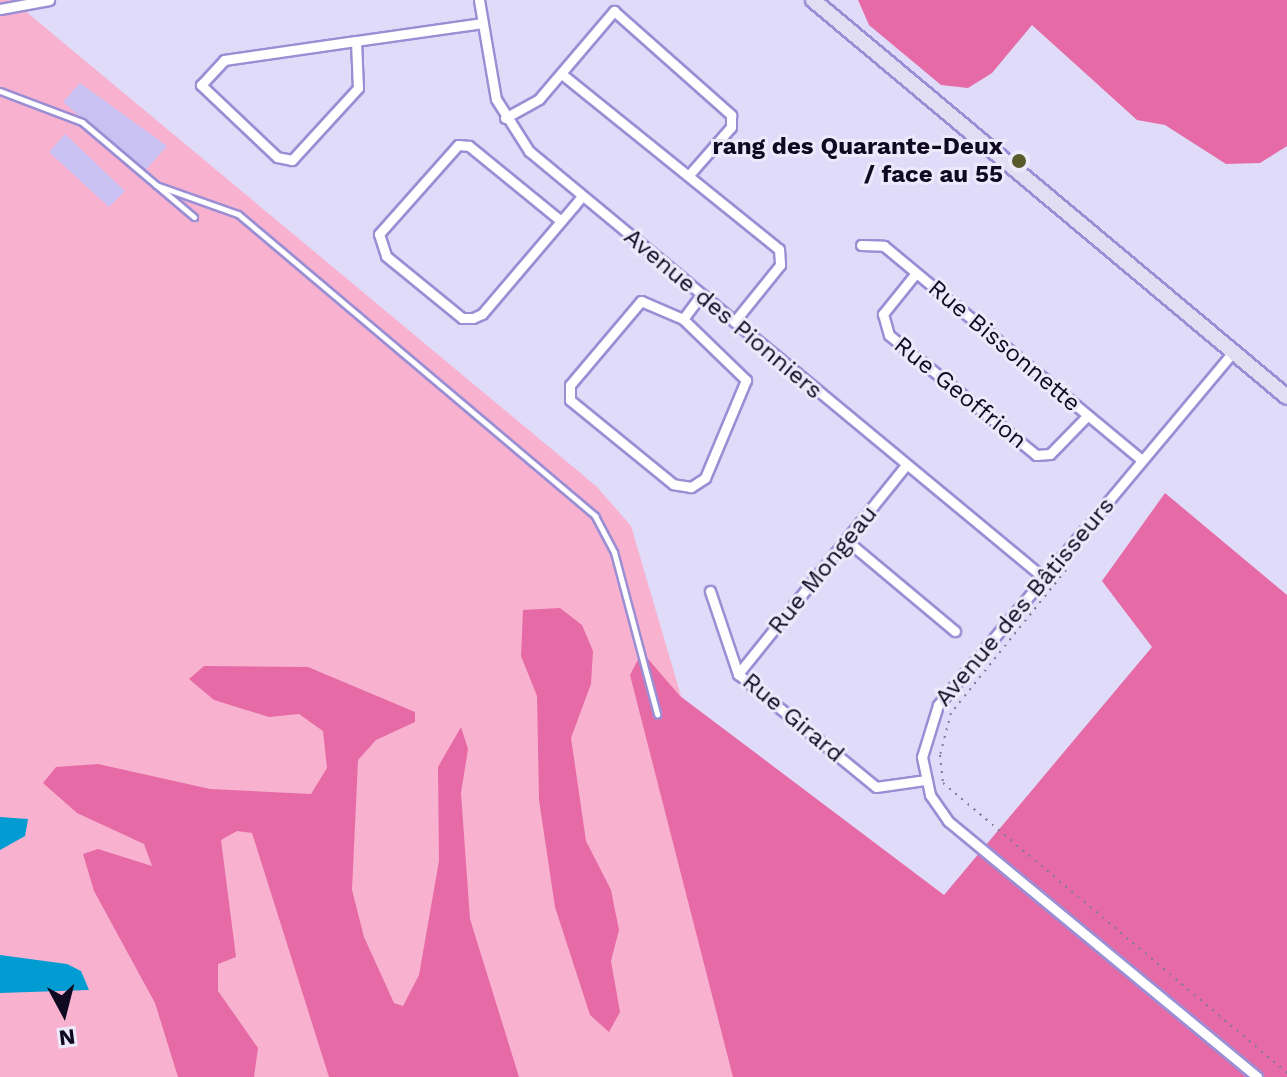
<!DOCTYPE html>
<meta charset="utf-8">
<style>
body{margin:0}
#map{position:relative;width:1287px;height:1077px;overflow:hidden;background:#dfdbf9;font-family:"Work Sans",sans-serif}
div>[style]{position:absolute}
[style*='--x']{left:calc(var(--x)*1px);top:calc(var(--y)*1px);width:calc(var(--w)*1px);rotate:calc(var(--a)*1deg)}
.green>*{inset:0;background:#f8b1cf}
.forest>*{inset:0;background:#e66aa6}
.water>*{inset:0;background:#009cd2}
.building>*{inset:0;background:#c9c1f1}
.path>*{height:2px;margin-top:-1px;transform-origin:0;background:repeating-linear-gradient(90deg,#7f7a95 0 2px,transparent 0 8px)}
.roads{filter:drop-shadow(2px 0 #9b8ed4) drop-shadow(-2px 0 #9b8ed4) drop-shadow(0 2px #9b8ed4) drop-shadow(0 -2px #9b8ed4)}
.service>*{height:5px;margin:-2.5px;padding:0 2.5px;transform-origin:2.5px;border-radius:2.5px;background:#fff}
.minor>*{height:9px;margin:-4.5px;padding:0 4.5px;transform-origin:4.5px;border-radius:4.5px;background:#fff}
.secondary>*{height:14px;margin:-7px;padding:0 7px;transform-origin:7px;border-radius:7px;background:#e1ddf2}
.dots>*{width:22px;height:22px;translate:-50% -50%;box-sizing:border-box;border:4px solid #eceafa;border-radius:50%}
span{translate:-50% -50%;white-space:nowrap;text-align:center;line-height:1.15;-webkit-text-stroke:6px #eceafa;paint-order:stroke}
.poi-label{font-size:24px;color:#100922;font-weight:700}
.right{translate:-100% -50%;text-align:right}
.street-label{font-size:24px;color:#100922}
.north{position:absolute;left:24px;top:973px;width:80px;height:80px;-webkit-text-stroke:6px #eceafa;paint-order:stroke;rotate:173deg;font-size:22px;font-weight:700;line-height:32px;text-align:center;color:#100922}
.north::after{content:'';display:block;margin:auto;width:28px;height:36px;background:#100922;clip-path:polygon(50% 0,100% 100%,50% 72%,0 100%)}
</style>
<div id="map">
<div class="green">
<div style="clip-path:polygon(0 0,12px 0,596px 486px,631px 526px,793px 1077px,0 1077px)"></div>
</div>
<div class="forest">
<div style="clip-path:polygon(858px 0,1287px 0,1287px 146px,1260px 163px,1226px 164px,1165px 125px,1137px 120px,1032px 25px,992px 73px,968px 88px,941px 85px,869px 25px)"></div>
<div style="clip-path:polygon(1165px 493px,1287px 595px,1287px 1077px,733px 1077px,630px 675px,642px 652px,680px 696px,944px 895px,1152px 647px,1102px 581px)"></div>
<div style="clip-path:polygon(560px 608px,582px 625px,593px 651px,591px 684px,571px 738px,586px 841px,611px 890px,619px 930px,611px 961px,620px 1012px,609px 1032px,590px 1015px,555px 907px,539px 800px,537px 696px,521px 656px,523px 610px)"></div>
<div style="clip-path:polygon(204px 666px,308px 667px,415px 712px,415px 722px,376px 740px,358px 760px,352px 890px,364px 937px,394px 1003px,403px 1006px,419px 975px,439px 861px,438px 767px,461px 727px,468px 749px,461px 793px,470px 919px,519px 1077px,329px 1077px,252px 833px,237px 831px,221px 840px,236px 957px,218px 964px,218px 991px,258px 1048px,254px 1077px,178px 1077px,155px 1003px,94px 891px,83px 854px,98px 849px,152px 866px,144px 844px,77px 813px,43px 783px,56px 767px,98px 764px,210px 789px,311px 794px,327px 768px,323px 731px,299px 714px,269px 717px,214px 700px,189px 679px)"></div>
</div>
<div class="water">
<div style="clip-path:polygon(0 817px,28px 819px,25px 836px,0 850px)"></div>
<div style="clip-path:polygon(0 955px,67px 964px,81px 971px,89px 990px,0 993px)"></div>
</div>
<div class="building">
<div style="clip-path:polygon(80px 83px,167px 146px,144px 172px,63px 102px)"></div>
<div style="clip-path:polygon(65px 134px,125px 191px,109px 207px,49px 152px)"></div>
</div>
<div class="path">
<div style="--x:1066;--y:570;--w:184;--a:128.8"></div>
<div style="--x:951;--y:713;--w:43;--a:104.7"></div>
<div style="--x:940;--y:755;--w:28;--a:84"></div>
<div style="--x:943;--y:783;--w:450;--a:40.1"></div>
</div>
<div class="roads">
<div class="service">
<div style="--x:0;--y:91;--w:88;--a:20.7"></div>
<div style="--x:82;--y:122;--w:147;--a:40.3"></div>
<div style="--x:156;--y:185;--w:87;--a:19.5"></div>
<div style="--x:238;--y:214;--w:468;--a:40.2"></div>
<div style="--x:595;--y:516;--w:41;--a:62.2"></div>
<div style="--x:614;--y:552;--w:168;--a:75.1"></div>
</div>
<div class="minor">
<div style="--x:479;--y:0;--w:100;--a:80.3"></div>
<div style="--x:496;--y:99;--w:62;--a:57.6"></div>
<div style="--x:529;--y:151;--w:669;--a:39.66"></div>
<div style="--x:0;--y:9;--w:50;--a:-10.4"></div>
<div style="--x:356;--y:41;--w:47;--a:87.6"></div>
<div style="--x:358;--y:88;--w:98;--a:132.5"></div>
<div style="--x:292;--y:160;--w:15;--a:-169"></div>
<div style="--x:277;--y:157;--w:105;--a:-136.5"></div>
<div style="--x:201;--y:85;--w:34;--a:-47"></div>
<div style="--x:224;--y:60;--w:133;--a:-8.2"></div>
<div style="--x:356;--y:41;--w:127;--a:-8.1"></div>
<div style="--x:563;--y:75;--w:277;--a:38.9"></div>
<div style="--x:779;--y:249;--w:16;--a:86"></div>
<div style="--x:780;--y:265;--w:73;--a:128.9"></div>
<div style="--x:505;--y:118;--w:39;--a:-29"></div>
<div style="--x:539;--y:99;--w:116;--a:-49.6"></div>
<div style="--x:614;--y:11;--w:157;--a:41.6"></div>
<div style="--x:731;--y:115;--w:12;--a:90"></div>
<div style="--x:731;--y:127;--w:64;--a:131.2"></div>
<div style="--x:561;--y:221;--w:119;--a:-140.8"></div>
<div style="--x:469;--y:146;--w:11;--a:-175"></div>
<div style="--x:458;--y:145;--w:119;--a:131.6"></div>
<div style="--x:379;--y:234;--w:23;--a:72"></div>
<div style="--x:386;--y:256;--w:98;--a:39.2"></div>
<div style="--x:462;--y:318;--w:11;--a:0"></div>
<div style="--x:473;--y:318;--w:10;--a:-24"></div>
<div style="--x:482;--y:314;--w:142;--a:-49.6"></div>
<div style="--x:574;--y:206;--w:13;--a:-51"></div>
<div style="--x:861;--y:245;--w:23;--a:2"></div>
<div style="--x:884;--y:246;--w:335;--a:39.7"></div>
<div style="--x:916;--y:273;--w:53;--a:128.8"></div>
<div style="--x:883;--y:314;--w:22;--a:74"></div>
<div style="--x:889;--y:335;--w:190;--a:39.2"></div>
<div style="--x:1036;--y:455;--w:14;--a:-4"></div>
<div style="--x:1050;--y:454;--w:54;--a:-45.7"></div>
<div style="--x:641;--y:301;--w:46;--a:23.2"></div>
<div style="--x:683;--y:319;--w:88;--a:44.1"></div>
<div style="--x:746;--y:380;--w:106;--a:112.7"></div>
<div style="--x:705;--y:478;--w:17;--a:147"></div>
<div style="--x:691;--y:487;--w:18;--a:-171"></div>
<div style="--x:673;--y:484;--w:133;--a:-140.8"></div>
<div style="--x:570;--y:400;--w:15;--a:-90"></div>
<div style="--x:570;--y:385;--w:110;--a:-49.8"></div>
<div style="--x:683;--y:319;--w:30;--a:-53"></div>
<div style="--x:1233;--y:352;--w:460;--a:129.9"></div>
<div style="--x:938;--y:705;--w:54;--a:107.1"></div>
<div style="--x:922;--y:757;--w:39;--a:78"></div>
<div style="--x:930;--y:795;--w:32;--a:55"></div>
<div style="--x:948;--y:821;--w:401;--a:39.6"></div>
<div style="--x:846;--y:540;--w:142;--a:39.9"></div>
<div style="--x:710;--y:591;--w:88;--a:71.4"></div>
<div style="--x:738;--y:674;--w:178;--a:39.3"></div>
<div style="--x:876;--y:787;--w:49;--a:-8.1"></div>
<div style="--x:738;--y:674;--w:268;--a:-51.2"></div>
</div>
<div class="secondary">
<div style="--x:813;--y:0;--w:618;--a:39.95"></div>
</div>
</div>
<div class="dots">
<div style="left:1019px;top:161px;background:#595c2a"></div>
</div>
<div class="poi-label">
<span class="right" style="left:1003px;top:161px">rang des Quarante-Deux<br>/ face au 55</span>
</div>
<div class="street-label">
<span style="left:723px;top:314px;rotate:40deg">Avenue des Pionniers</span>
<span style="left:1004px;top:346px;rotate:40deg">Rue Bissonnette</span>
<span style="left:960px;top:393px;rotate:39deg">Rue Geoffrion</span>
<span style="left:823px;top:570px;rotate:-51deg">Rue Mongeau</span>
<span style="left:1025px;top:602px;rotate:-50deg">Avenue des Bâtisseurs</span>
<span style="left:793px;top:718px;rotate:40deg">Rue Girard</span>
</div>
<div class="north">N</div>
</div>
